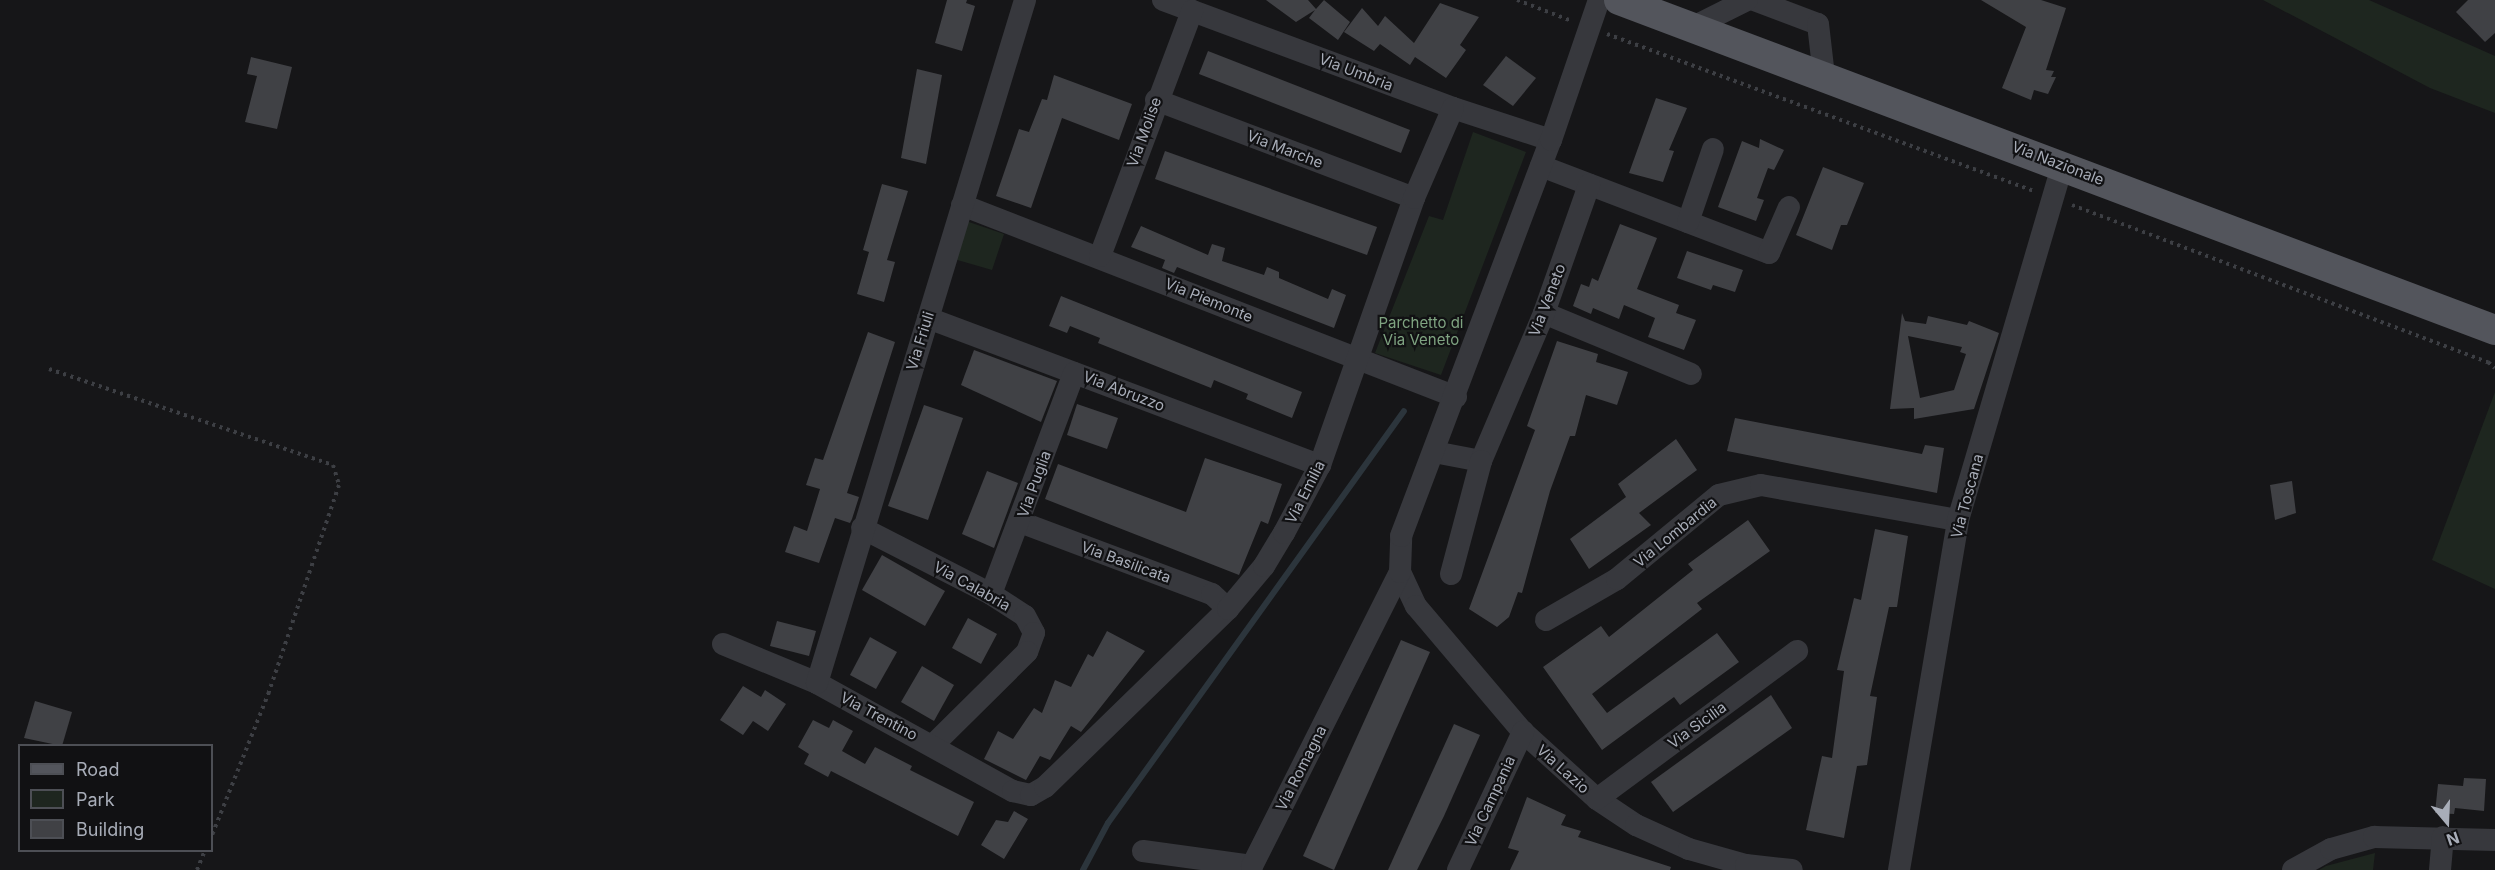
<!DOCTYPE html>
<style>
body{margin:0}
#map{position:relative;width:2495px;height:870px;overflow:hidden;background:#161618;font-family:Inter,sans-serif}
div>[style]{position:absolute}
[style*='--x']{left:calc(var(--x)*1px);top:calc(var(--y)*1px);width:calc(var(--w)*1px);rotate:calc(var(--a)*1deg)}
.green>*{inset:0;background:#1e261f}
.stream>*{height:6px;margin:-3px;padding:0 3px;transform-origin:3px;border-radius:3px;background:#2c353c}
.building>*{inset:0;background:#404145}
.path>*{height:4px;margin-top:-2px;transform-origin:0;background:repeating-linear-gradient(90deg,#3d3f44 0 3px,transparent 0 7.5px)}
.minor>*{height:22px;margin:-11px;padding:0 11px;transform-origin:11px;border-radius:11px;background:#37383d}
.major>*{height:30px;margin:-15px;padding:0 15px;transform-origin:15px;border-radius:15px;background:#53555c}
span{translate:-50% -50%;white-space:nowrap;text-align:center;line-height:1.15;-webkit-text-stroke:4.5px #111113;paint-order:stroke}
.street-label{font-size:15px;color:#a8adb8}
.park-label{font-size:15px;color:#7fa381}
.legend{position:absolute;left:18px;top:744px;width:195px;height:108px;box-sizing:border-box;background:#111113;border:2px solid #4d4f55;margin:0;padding:8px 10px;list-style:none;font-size:18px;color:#a8adb8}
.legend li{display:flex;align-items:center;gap:12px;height:30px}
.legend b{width:30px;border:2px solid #4d4f55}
.north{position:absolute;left:2417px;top:792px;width:60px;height:60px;-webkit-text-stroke:4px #111113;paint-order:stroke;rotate:161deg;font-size:16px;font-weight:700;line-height:24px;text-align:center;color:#a8adb8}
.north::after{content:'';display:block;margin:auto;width:21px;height:27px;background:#a8adb8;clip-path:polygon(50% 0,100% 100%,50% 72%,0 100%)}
</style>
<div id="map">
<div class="green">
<div style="clip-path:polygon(2263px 0,2369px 0,2495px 56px,2495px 113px,2430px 88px)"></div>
<div style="clip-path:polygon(1473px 132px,1526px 152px,1441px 375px,1375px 353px,1429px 216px,1443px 220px)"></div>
<div style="clip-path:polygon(966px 221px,1004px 234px,992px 270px,954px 259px)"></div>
<div style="clip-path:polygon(2495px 392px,2495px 589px,2432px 560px)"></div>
<div style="clip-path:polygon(2375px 853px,2373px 870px,2319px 870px,2326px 866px)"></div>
</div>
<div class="stream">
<div style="--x:1083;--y:870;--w:53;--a:-62"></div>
<div style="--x:1108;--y:823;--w:507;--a:-54.3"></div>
</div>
<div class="building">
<div style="clip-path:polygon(947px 0,967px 0,966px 3px,975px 6px,962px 51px,935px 43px)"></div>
<div style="clip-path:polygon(1266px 0,1308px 0,1316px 9px,1324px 0,1350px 22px,1338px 40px,1309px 18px,1315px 10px,1296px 22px)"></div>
<div style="clip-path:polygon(1981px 0,2041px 0,2066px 8px,2046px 70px,2054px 71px,2051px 77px,2056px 77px,2048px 94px,2034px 90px,2031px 100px,2002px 88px,2026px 27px)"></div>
<div style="clip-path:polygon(2468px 0,2495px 0,2495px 33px,2485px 42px,2456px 12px)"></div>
<div style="clip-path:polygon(1440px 3px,1479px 17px,1460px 45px,1466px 50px,1446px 78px,1415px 57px,1410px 65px,1380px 44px,1374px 51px,1344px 32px,1362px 8px,1378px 26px,1385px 16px,1414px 43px)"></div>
<div style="clip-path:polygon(1208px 51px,1410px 130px,1401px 153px,1199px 74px)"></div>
<div style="clip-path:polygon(1506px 56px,1536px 78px,1513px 106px,1483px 85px)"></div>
<div style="clip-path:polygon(251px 57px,292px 67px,277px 129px,245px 122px,257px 76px,247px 74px)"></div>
<div style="clip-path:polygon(917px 69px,942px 75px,926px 164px,901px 158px)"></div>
<div style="clip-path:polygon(1054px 75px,1132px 104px,1119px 140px,1062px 118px,1031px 208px,996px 196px,1019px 129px,1029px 132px,1042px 99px,1047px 100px)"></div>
<div style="clip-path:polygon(1656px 98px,1687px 108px,1669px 150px,1674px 151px,1663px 182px,1629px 173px)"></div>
<div style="clip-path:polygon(1760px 139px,1784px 150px,1774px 170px,1768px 168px,1757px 198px,1764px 200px,1756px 221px,1718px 207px,1742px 141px,1759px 148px)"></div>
<div style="clip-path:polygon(1165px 151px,1377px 227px,1367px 255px,1155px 179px)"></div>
<div style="clip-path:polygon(1823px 167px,1864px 183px,1847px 225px,1841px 225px,1832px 250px,1796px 235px)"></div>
<div style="clip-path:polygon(882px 184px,908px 191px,887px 260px,895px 262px,884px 302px,857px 294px,869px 252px,863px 250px)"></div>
<div style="clip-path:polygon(1620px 224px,1657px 238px,1637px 289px,1679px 305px,1676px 313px,1696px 320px,1684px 350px,1648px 337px,1655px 318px,1624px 305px,1619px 319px,1593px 308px,1591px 314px,1573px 306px,1581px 284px,1589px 287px,1592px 278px,1598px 281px)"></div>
<div style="clip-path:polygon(1141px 226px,1208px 255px,1212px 244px,1225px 248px,1222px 261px,1264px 275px,1267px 267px,1279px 272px,1279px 278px,1328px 299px,1332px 289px,1346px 295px,1334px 328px,1177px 267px,1174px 273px,1162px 268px,1165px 260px,1131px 247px)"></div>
<div style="clip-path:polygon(1687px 251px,1743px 270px,1735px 292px,1713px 285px,1711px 290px,1677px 278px)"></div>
<div style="clip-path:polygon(1061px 296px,1302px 392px,1292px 418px,1246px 399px,1248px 394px,1214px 380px,1211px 388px,1098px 343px,1100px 338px,1070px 326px,1067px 333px,1049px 326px)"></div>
<div style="clip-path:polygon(evenodd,1902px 313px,1905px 321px,1926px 324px,1928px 316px,1967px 325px,1969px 321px,1999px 333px,1974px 409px,1914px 419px,1914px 408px,1890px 409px,1902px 313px,1908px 336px,1962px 347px,1960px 352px,1966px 354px,1954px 390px,1920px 398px,1908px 336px)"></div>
<div style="clip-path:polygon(868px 332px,895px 342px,847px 493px,859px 497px,852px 519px,850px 523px,835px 518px,819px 563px,785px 552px,794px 526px,807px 531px,820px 489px,806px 485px,815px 458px,823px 460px)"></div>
<div style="clip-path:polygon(1557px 341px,1598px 354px,1596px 362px,1628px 372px,1617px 405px,1586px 395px,1575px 436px,1570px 436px,1550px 491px,1522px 593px,1518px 592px,1509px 617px,1497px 627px,1469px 609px,1535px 430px,1527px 426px)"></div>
<div style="clip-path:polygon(974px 350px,1057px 381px,1041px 422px,961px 385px)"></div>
<div style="clip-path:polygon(1077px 404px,1118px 418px,1107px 449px,1067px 435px)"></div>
<div style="clip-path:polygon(924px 405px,963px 418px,928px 520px,888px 506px)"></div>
<div style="clip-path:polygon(1735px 418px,1922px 454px,1925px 445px,1944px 448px,1937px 493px,1727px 451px)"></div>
<div style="clip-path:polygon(1676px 439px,1697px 470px,1639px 513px,1651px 525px,1589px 569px,1570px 539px,1626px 497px,1618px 484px)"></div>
<div style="clip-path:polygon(1205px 458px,1282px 484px,1268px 524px,1261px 521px,1239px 575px,1045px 499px,1058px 464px,1186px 512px)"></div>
<div style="clip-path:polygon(987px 471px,1018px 483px,994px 548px,962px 534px)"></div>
<div style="clip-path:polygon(2292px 481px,2296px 513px,2275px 520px,2270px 485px)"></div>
<div style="clip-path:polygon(1748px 520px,1770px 551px,1697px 603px,1702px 609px,1592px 694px,1607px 713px,1717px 633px,1739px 662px,1680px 705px,1674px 697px,1602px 750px,1543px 667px,1601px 626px,1609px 637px,1693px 570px,1688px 564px)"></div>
<div style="clip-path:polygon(1875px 529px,1908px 536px,1897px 607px,1889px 607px,1870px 696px,1877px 697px,1867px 765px,1857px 766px,1844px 838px,1806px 830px,1822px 756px,1832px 758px,1844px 671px,1837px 670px,1854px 598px,1861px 600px)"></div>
<div style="clip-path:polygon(882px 555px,945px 591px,925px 626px,862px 590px)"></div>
<div style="clip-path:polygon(968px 618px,997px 634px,981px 664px,952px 648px)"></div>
<div style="clip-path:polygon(777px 621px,816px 631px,809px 656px,770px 646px)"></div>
<div style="clip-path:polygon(1107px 631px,1145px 651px,1081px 732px,1071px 726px,1050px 760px,1040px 756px,1026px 780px,984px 759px,998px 731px,1013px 739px,1034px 708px,1042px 713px,1055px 680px,1071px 687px,1088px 654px,1093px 657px)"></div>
<div style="clip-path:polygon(870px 637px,897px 652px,876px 689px,850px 675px)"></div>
<div style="clip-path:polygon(1401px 640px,1430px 652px,1334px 870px,1303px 856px)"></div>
<div style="clip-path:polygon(922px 666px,954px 685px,934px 721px,901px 702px)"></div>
<div style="clip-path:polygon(743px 686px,761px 697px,765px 690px,786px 704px,768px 731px,753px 721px,743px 735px,720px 720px)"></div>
<div style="clip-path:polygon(1771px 695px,1792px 728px,1673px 812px,1651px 782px)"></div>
<div style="clip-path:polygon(35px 701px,72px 712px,62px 746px,24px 738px)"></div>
<div style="clip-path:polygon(813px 720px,829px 728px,833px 720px,853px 731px,842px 751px,865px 764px,875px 747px,912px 766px,910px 770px,974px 802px,958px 836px,831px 771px,828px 777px,804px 764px,809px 754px,798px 747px)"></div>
<div style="clip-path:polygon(1454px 724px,1480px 735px,1444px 816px,1417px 870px,1388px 870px)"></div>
<div style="clip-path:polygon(2464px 778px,2486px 779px,2484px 811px,2455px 808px,2454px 814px,2435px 813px,2438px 784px,2463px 786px)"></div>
<div style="clip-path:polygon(1527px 797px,1566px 815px,1561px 825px,1581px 831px,1578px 837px,1671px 867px,1670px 870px,1510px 870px,1519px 851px,1508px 848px)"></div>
<div style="clip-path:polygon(1014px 811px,1028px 819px,1004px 859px,981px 845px,996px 820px,1008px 822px)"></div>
</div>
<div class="path">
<div style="--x:1517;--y:0;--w:59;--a:20.9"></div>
<div style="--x:1607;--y:34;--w:457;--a:20.2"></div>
<div style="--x:2072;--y:205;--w:445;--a:20.7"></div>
<div style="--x:2488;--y:362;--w:9;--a:41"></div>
<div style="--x:49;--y:369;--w:300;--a:18.7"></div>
<div style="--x:333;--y:465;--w:21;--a:73"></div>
<div style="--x:339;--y:485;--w:219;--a:108.7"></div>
<div style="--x:269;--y:692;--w:154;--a:111.7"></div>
<div style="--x:197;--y:870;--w:22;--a:-68"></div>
</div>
<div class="minor">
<div style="--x:1163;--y:0;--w:309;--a:20.4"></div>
<div style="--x:1453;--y:108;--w:103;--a:18.1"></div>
<div style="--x:1754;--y:0;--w:68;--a:20.6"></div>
<div style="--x:1818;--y:24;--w:52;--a:83.4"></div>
<div style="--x:1693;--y:27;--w:60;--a:-26.6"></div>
<div style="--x:1156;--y:100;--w:276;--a:20.8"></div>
<div style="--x:1541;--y:166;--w:244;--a:20.9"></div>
<div style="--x:1769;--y:253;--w:50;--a:-66.5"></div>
<div style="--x:962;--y:205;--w:530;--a:21.24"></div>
<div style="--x:1688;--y:222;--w:77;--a:-71.1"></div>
<div style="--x:1100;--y:256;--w:262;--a:-69.4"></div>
<div style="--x:1544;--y:313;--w:159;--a:22.5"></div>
<div style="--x:928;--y:318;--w:419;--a:20.6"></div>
<div style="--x:1434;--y:452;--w:48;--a:10.8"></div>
<div style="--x:1481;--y:461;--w:161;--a:-66.9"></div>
<div style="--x:1544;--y:313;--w:136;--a:-70.6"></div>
<div style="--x:1020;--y:522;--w:205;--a:20.6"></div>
<div style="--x:1212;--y:594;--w:22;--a:43"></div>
<div style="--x:862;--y:528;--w:145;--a:27.1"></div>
<div style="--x:991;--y:594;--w:40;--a:32.9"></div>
<div style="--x:1025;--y:616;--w:19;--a:62"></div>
<div style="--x:1034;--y:633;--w:20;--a:110"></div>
<div style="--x:1027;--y:652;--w:132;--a:135.3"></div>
<div style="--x:1400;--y:572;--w:38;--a:65"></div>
<div style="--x:1416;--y:606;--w:165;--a:49.7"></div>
<div style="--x:1523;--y:732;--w:100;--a:42.2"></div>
<div style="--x:1597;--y:799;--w:47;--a:33.7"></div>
<div style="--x:1636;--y:825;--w:58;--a:24.4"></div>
<div style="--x:1689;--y:849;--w:59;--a:15.7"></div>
<div style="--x:1746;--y:865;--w:46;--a:6.2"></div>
<div style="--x:1451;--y:574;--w:117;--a:-75.1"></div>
<div style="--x:991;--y:594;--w:236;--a:-69.4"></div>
<div style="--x:1546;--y:620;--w:82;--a:-30"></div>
<div style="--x:1617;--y:579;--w:132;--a:-39.5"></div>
<div style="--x:1719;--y:495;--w:43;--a:-13.4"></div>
<div style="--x:1761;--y:485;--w:200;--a:10.1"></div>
<div style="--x:723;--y:644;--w:102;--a:22.5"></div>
<div style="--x:817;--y:683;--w:224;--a:28.9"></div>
<div style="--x:1013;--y:791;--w:18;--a:13"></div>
<div style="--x:1031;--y:795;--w:16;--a:-30"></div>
<div style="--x:1045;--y:787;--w:255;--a:-44.2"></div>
<div style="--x:1228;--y:609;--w:56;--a:-50.1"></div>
<div style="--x:1264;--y:566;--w:39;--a:-59"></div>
<div style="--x:1284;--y:533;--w:77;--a:-62.1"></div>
<div style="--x:1320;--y:465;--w:283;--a:-70.6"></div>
<div style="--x:1414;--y:198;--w:98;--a:-66.6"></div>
<div style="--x:817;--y:683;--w:714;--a:-73.06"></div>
<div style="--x:1597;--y:799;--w:249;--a:-36.5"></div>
<div style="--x:1143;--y:851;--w:110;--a:7.8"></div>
<div style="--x:1252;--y:866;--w:329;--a:-63.3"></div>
<div style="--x:1400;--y:572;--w:36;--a:-88"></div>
<div style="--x:1401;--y:536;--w:423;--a:-69.3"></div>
<div style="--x:1551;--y:140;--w:148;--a:-71.1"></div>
<div style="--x:1458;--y:870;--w:153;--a:-64.8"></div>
<div style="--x:1899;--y:870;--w:355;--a:-80.4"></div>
<div style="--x:1958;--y:520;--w:371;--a:-73.6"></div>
<div style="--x:2293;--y:870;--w:43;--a:-28.9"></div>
<div style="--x:2331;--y:849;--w:45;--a:-15.6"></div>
<div style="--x:2374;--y:837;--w:121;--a:1.4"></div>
<div style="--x:2440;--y:870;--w:33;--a:-85"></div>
</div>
<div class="major">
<div style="--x:1619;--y:0;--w:936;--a:20.64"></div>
</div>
<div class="street-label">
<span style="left:1356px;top:72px;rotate:21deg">Via Umbria</span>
<span style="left:1144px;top:132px;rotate:-70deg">Via Molise</span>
<span style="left:1285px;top:149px;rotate:21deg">Via Marche</span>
<span style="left:2058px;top:163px;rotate:21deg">Via Nazionale</span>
<span style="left:1209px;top:300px;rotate:22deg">Via Piemonte</span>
<span style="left:1547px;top:300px;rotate:-69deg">Via Veneto</span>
<span style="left:920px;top:341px;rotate:-73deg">Via Friuli</span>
<span style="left:1124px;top:391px;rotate:21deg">Via Abruzzo</span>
<span style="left:1034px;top:484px;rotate:-70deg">Via Puglia</span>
<span style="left:1305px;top:492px;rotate:-63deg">Via Emilia</span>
<span style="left:1967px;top:496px;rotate:-75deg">Via Toscana</span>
<span style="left:1675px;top:532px;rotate:-39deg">Via Lombardia</span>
<span style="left:1126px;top:562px;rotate:20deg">Via Basilicata</span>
<span style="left:972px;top:586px;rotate:29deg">Via Calabria</span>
<span style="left:879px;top:716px;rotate:28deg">Via Trentino</span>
<span style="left:1697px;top:725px;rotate:-36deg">Via Sicilia</span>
<span style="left:1301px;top:768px;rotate:-63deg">Via Romagna</span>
<span style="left:1563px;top:769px;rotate:42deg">Via Lazio</span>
<span style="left:1490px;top:801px;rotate:-65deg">Via Campania</span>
</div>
<div class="park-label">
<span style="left:1421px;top:331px">Parchetto di<br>Via Veneto</span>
</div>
<ul class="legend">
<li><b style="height:8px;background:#53555c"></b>Road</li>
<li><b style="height:16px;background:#1e261f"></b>Park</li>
<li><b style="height:16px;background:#404145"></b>Building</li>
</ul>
<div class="north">N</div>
</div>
